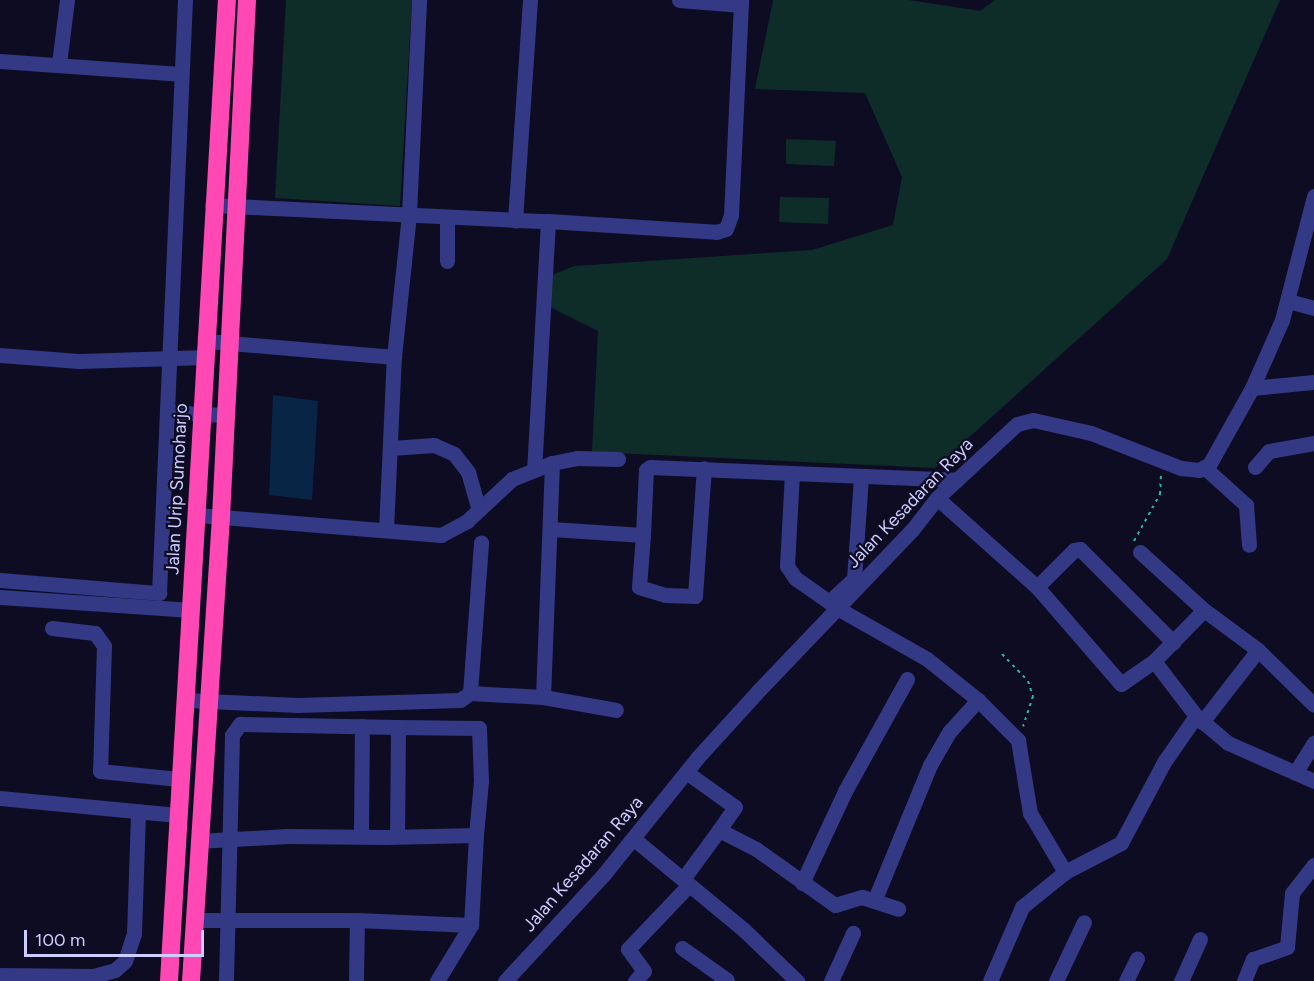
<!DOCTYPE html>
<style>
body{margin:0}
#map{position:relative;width:1314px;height:981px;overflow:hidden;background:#0d0c23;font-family:Figtree,sans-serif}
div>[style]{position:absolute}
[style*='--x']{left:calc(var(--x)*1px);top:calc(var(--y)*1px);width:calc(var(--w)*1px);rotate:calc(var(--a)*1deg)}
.green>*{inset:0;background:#0e2d29}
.water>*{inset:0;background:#082546}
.path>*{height:2px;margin-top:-1px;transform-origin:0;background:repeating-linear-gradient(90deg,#25bba2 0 3px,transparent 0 7.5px)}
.minor>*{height:15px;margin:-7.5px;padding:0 7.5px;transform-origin:7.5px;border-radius:7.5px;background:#333985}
.highway>*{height:18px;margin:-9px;padding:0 9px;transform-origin:9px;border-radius:9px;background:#ff48b3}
span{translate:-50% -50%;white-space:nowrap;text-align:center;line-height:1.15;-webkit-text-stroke:4.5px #0d0c23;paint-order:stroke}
.street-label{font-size:18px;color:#cecdff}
.scale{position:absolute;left:24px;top:930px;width:180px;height:27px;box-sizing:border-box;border:3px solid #cecdff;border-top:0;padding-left:8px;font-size:18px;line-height:21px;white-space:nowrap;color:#cecdff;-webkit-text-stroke:4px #0d0c23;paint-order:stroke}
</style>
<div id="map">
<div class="green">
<div style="clip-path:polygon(286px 0,412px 0,400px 206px,275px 198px)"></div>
<div style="clip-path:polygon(773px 0,909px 0,980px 11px,995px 0,1280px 0,1167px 259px,935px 468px,592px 452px,598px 331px,548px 306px,550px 276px,574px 266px,812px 250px,893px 225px,902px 177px,865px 93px,755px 89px)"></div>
<div style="clip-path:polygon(786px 139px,836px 141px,834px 166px,786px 164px)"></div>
<div style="clip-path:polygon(780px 197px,829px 198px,828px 224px,779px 222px)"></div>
</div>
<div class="water">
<div style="clip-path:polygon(273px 395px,318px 401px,312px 500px,269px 495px)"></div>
</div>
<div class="path">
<div style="--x:1134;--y:541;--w:54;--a:-61"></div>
<div style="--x:1160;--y:494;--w:19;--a:-87"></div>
<div style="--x:1002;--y:654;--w:37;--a:46"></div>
<div style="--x:1028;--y:681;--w:16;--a:72"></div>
<div style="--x:1033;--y:696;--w:32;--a:108"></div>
</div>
<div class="minor">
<div style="--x:530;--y:0;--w:221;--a:93.9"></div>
<div style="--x:515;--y:220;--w:33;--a:2"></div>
<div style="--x:548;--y:221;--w:247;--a:93.2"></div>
<div style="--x:679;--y:0;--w:62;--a:4.6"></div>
<div style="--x:0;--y:61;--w:180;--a:4.1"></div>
<div style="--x:59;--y:64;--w:64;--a:-82.9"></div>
<div style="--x:212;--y:205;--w:303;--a:2.8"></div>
<div style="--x:447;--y:217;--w:44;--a:90"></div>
<div style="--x:548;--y:221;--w:168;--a:3.7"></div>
<div style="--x:716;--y:232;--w:10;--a:-17"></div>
<div style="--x:726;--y:229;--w:15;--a:-70"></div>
<div style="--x:731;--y:215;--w:215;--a:-87.3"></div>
<div style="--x:1288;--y:301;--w:27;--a:15"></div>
<div style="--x:207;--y:341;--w:188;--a:4.9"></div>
<div style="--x:0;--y:355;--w:79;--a:4.3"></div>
<div style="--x:79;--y:361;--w:127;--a:-1.8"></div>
<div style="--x:1252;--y:388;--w:62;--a:-5.5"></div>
<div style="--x:167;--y:412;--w:57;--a:3"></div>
<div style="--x:391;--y:448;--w:43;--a:-4"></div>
<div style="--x:434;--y:445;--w:22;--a:24"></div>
<div style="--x:454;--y:454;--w:23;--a:52"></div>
<div style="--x:468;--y:472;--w:37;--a:74"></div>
<div style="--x:552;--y:463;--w:25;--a:-11"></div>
<div style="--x:577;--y:458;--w:41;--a:1.4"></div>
<div style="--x:1204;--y:467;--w:57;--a:42.1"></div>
<div style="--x:1246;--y:505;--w:40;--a:85.7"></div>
<div style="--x:1255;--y:467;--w:21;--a:-49"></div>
<div style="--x:1269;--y:451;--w:46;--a:-10.1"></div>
<div style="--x:792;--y:473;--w:93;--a:93.1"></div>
<div style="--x:787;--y:566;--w:14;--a:56"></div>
<div style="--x:795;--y:578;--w:42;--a:35.2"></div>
<div style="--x:829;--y:602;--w:34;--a:-43"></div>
<div style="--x:854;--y:579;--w:102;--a:-86.1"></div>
<div style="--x:937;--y:498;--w:134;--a:41.7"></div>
<div style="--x:1037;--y:587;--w:128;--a:49.1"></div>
<div style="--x:1121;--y:684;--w:40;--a:-34.9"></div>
<div style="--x:1154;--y:661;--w:71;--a:-45.6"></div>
<div style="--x:197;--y:515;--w:245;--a:4.7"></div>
<div style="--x:441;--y:535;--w:30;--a:-28"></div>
<div style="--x:467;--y:521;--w:62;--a:-43"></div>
<div style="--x:512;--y:479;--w:43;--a:-21.8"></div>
<div style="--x:552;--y:463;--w:234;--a:92.2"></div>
<div style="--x:551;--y:529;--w:92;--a:3.7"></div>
<div style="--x:643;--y:535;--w:65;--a:-87.4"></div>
<div style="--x:646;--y:470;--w:5;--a:-37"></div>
<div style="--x:650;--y:467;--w:307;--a:2.4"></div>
<div style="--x:386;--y:530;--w:173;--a:-87.4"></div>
<div style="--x:394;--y:357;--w:144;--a:-84"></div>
<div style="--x:409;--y:214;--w:214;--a:-87.3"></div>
<div style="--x:643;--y:535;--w:52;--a:94.4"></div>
<div style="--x:639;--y:587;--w:27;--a:17"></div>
<div style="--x:665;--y:595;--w:30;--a:2"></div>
<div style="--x:695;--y:596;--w:128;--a:-86"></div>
<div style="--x:1140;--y:552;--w:86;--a:42.2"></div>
<div style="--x:1204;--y:610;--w:67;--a:36.5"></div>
<div style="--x:1258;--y:650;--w:78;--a:44.5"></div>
<div style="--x:0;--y:580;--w:160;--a:4.7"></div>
<div style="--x:159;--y:593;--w:594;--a:-87.49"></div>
<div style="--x:1037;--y:587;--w:52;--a:-45"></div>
<div style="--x:1074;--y:550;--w:6;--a:-9"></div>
<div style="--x:1080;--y:549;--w:132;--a:45"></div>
<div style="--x:0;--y:597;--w:192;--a:3.9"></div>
<div style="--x:837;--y:608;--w:103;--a:29.5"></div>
<div style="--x:927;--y:659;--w:65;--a:38.8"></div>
<div style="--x:978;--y:700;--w:57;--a:45"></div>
<div style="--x:1018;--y:740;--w:74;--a:80.7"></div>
<div style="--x:1030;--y:813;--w:69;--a:59.3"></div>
<div style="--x:52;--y:628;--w:43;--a:6.6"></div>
<div style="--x:95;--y:633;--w:16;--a:55"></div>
<div style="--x:104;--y:646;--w:125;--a:91.8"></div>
<div style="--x:100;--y:771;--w:79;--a:5.8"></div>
<div style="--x:1154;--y:661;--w:69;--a:52.6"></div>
<div style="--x:1196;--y:716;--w:42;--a:40.2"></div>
<div style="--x:1228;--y:743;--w:94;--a:23.8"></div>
<div style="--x:470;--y:693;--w:73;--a:3.1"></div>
<div style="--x:543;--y:697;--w:74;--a:10.1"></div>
<div style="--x:186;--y:700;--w:112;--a:2.6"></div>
<div style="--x:298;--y:705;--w:162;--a:-1.8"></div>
<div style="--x:460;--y:700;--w:12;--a:-35"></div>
<div style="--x:470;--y:693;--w:151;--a:-85.8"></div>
<div style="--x:1202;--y:722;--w:91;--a:-52.1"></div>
<div style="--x:686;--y:772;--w:60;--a:35.5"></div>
<div style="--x:735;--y:807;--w:28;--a:125"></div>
<div style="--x:1295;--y:773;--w:36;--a:-58"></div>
<div style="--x:0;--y:798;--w:178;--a:5.5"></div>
<div style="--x:361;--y:834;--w:108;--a:-89.5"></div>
<div style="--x:634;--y:839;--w:143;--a:39.6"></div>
<div style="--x:744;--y:930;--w:74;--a:43.9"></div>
<div style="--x:198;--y:841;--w:89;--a:-3.2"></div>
<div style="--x:287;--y:836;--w:99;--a:0.6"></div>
<div style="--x:386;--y:837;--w:90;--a:-1.3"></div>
<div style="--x:476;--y:835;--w:54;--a:-84.7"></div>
<div style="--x:481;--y:781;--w:53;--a:-92.2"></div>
<div style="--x:479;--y:728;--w:81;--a:-179.3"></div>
<div style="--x:398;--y:727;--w:109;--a:90.5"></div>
<div style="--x:683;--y:879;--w:61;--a:-53.7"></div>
<div style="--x:719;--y:830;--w:42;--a:27.2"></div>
<div style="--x:756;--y:849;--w:97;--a:35.3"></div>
<div style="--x:835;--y:905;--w:28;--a:-17"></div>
<div style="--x:862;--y:897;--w:38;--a:18"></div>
<div style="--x:802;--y:883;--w:102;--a:-64.9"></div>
<div style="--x:845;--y:791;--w:128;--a:-61"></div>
<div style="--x:875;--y:899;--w:145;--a:-67.7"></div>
<div style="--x:930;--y:765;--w:39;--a:-60"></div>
<div style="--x:950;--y:731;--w:42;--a:-47.9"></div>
<div style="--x:195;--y:920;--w:162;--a:0"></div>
<div style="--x:357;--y:920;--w:114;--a:2.5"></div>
<div style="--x:682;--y:948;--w:55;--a:35.4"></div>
<div style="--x:0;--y:975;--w:93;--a:0.6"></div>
<div style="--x:93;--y:976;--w:23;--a:-15"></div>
<div style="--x:115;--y:970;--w:13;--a:-42"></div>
<div style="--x:125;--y:961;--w:28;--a:-72"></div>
<div style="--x:134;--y:934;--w:123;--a:-88.1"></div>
<div style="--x:226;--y:981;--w:246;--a:-88.6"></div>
<div style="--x:232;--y:735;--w:14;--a:-54"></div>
<div style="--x:240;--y:724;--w:158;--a:1.1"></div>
<div style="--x:356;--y:981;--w:61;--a:-89.1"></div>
<div style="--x:437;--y:981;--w:66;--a:-58.7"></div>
<div style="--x:471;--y:925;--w:90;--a:-86.8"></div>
<div style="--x:505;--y:981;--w:146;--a:-47.2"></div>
<div style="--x:604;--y:874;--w:150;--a:-51.2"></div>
<div style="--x:698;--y:757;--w:89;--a:-47.7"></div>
<div style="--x:758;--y:691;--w:223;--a:-46.3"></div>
<div style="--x:912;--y:530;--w:41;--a:-52"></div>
<div style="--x:937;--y:498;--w:109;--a:-42.8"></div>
<div style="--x:1017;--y:424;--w:16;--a:-14"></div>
<div style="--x:1033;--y:420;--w:59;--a:12.6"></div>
<div style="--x:1091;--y:433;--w:97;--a:21.3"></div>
<div style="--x:1181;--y:468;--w:18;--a:6"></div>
<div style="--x:1199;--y:470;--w:11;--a:-27"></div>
<div style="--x:1209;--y:465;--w:88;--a:-60.8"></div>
<div style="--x:1252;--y:388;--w:74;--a:-66.2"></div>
<div style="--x:1282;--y:320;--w:128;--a:-75.5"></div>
<div style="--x:635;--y:981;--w:13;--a:-48"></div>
<div style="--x:644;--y:971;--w:27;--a:-126"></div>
<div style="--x:628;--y:949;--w:88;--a:-46.4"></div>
<div style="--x:831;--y:981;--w:53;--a:-65.4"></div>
<div style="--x:990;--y:981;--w:81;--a:-66.6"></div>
<div style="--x:1022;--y:907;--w:55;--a:-39.1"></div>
<div style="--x:1065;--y:872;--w:63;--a:-27.4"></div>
<div style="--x:1121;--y:843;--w:92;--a:-62"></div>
<div style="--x:1164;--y:762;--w:56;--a:-55.2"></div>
<div style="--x:1056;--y:981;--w:65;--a:-64.6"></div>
<div style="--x:1126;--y:981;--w:25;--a:-64"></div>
<div style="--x:1181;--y:981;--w:46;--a:-65.7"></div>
<div style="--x:1244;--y:981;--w:24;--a:-68"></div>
<div style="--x:1253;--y:959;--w:36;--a:-19"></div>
<div style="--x:1287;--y:947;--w:54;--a:-84.7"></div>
<div style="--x:1292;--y:893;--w:36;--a:-52"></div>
</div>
<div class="highway">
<div style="--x:169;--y:981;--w:983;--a:-86.62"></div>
<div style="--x:191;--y:981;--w:465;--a:-86.3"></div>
<div style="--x:221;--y:517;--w:518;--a:-87.12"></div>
</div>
<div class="street-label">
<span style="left:177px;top:489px;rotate:-87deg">Jalan Urip Sumoharjo</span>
<span style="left:910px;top:503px;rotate:-46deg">Jalan Kesadaran Raya</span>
<span style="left:583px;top:864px;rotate:-49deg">Jalan Kesadaran Raya</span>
</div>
<div class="scale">100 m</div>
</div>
